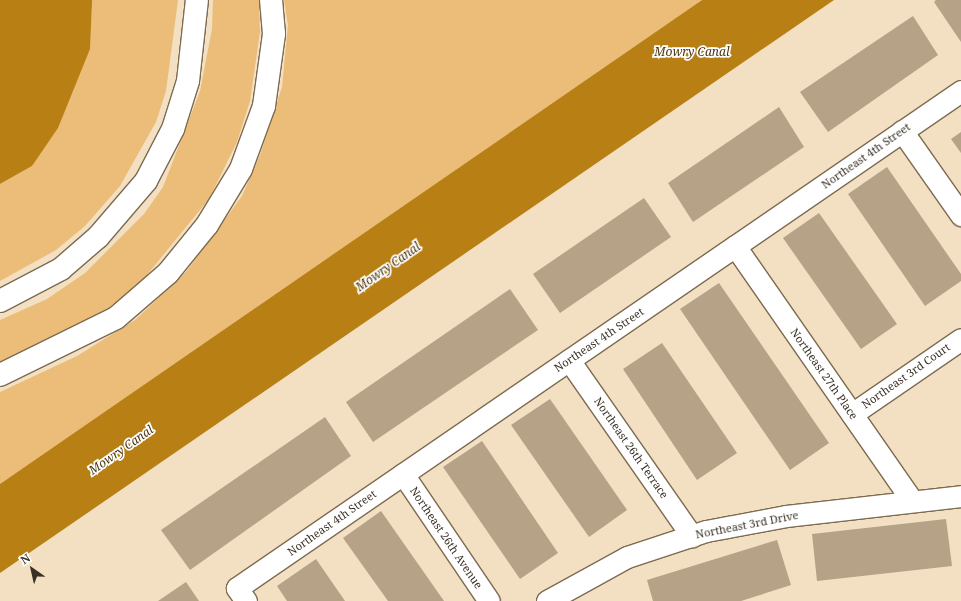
<!DOCTYPE html>
<style>
body{margin:0}
#map{position:relative;width:961px;height:601px;overflow:hidden;background:#f3dfc2;font-family:"Noto Serif",serif}
div>[style]{position:absolute}
[style*='--x']{left:calc(var(--x)*1px);top:calc(var(--y)*1px);width:calc(var(--w)*1px);rotate:calc(var(--a)*1deg)}
.green>*{inset:0;background:#ebbd78}
.water>*{inset:0;background:#b88014}
.building>*{inset:0;background:#b5a287}
.roads{filter:drop-shadow(1px 0 #7d6b51) drop-shadow(-1px 0 #7d6b51) drop-shadow(0 1px #7d6b51) drop-shadow(0 -1px #7d6b51)}
.minor>*{height:21px;margin:-10.5px;padding:0 10.5px;transform-origin:10.5px;border-radius:10.5px;background:#fff}
.motorway>*{height:22px;margin:-11px;padding:0 11px;transform-origin:11px;border-radius:11px;background:#fff}
span{translate:-50% -50%;white-space:nowrap;text-align:center;line-height:1.15;-webkit-text-stroke:3.5px #fff;paint-order:stroke}
.street-label{font-size:11px;color:#393126}
.water-label{font-size:12px;color:#4c340c;font-style:italic}
.north{position:absolute;left:12px;top:549px;width:40px;height:40px;-webkit-text-stroke:3px #fff;paint-order:stroke;rotate:326deg;font-size:11px;font-weight:700;line-height:16px;text-align:center;color:#393126}
.north::after{content:'';display:block;margin:auto;width:14px;height:18px;background:#393126;clip-path:polygon(50% 0,100% 100%,50% 72%,0 100%)}
</style>
<div id="map">
<div class="green">
<div style="clip-path:polygon(92px 0,178px 0,166px 91px,156px 122px,120px 186px,85px 226px,56px 250px,0 281px,0 184px,32px 166px,90px 49px)"></div>
<div style="clip-path:polygon(213px 0,259px 0,260px 32px,250px 101px,237px 142px,209px 199px,142px 281px,107px 309px,78px 328px,0 366px,0 320px,47px 299px,85px 273px,144px 214px,163px 187px,200px 91px,212px 29px)"></div>
<div style="clip-path:polygon(284px 0,702px 0,0 484px,0 392px,77px 356px,135px 320px,186px 272px,242px 196px,260px 155px,282px 87px,288px 25px)"></div>
</div>
<div class="water">
<div style="clip-path:polygon(0 0,92px 0,92px 3px,90px 49px,58px 128px,32px 166px,0 184px)"></div>
<div style="clip-path:polygon(702px 0,834px 0,0 573px,0 484px)"></div>
</div>
<div class="building">
<div style="clip-path:polygon(936px 0,961px 0,961px 42px,934px 2px)"></div>
<div style="clip-path:polygon(913px 16px,938px 55px,828px 132px,800px 92px)"></div>
<div style="clip-path:polygon(779px 107px,804px 147px,693px 222px,668px 183px)"></div>
<div style="clip-path:polygon(961px 132px,961px 153px,951px 139px)"></div>
<div style="clip-path:polygon(887px 167px,961px 274px,961px 281px,925px 306px,848px 194px)"></div>
<div style="clip-path:polygon(644px 198px,671px 237px,560px 313px,533px 274px)"></div>
<div style="clip-path:polygon(819px 213px,897px 324px,861px 349px,783px 238px)"></div>
<div style="clip-path:polygon(719px 283px,829px 443px,790px 470px,680px 309px)"></div>
<div style="clip-path:polygon(510px 289px,538px 330px,373px 442px,346px 402px)"></div>
<div style="clip-path:polygon(662px 343px,737px 453px,697px 480px,623px 369px)"></div>
<div style="clip-path:polygon(550px 399px,627px 510px,589px 537px,511px 425px)"></div>
<div style="clip-path:polygon(325px 417px,351px 456px,190px 570px,161px 530px)"></div>
<div style="clip-path:polygon(482px 441px,558px 553px,520px 579px,443px 467px)"></div>
<div style="clip-path:polygon(381px 511px,444px 601px,388px 601px,343px 538px)"></div>
<div style="clip-path:polygon(946px 519px,952px 566px,817px 581px,812px 534px)"></div>
<div style="clip-path:polygon(777px 540px,791px 585px,741px 601px,653px 601px,647px 580px)"></div>
<div style="clip-path:polygon(316px 559px,345px 601px,287px 601px,277px 586px)"></div>
<div style="clip-path:polygon(186px 582px,199px 601px,158px 601px)"></div>
</div>
<div class="roads">
<div class="minor">
<div style="--x:902;--y:131;--w:103;--a:54.9"></div>
<div style="--x:735;--y:246;--w:310;--a:55.2"></div>
<div style="--x:569;--y:360;--w:215;--a:55.1"></div>
<div style="--x:852;--y:414;--w:132;--a:-34.5"></div>
<div style="--x:403;--y:474;--w:153;--a:55.9"></div>
<div style="--x:246;--y:601;--w:16;--a:-125"></div>
<div style="--x:237;--y:588;--w:878;--a:-34.47"></div>
<div style="--x:547;--y:601;--w:91;--a:-28.8"></div>
<div style="--x:627;--y:557;--w:83;--a:-18.2"></div>
<div style="--x:706;--y:531;--w:81;--a:-10.6"></div>
<div style="--x:786;--y:516;--w:176;--a:-6.5"></div>
</div>
<div class="motorway">
<div style="--x:0;--y:301;--w:69;--a:-27.7"></div>
<div style="--x:61;--y:269;--w:49;--a:-40.9"></div>
<div style="--x:98;--y:237;--w:74;--a:-49.4"></div>
<div style="--x:146;--y:181;--w:59;--a:-62.6"></div>
<div style="--x:173;--y:129;--w:50;--a:-72.6"></div>
<div style="--x:188;--y:81;--w:81;--a:-83.7"></div>
<div style="--x:0;--y:375;--w:129;--a:-26.2"></div>
<div style="--x:116;--y:318;--w:69;--a:-40.9"></div>
<div style="--x:168;--y:273;--w:62;--a:-50.9"></div>
<div style="--x:207;--y:225;--w:66;--a:-58.7"></div>
<div style="--x:241;--y:169;--w:67;--a:-69.9"></div>
<div style="--x:264;--y:106;--w:73;--a:-82.1"></div>
<div style="--x:274;--y:34;--w:34;--a:-95"></div>
</div>
</div>
<div class="street-label">
<span style="left:866px;top:156px;rotate:-35deg">Northeast 4th Street</span>
<span style="left:599px;top:340px;rotate:-34deg">Northeast 4th Street</span>
<span style="left:824px;top:374px;rotate:55deg">Northeast 27th Place</span>
<span style="left:906px;top:376px;rotate:-35deg">Northeast 3rd Court</span>
<span style="left:631px;top:448px;rotate:55deg">Northeast 26th Terrace</span>
<span style="left:332px;top:523px;rotate:-35deg">Northeast 4th Street</span>
<span style="left:747px;top:525px;rotate:-11deg">Northeast 3rd Drive</span>
<span style="left:446px;top:538px;rotate:56deg">Northeast 26th Avenue</span>
</div>
<div class="water-label">
<span style="left:692px;top:52px">Mowry Canal</span>
<span style="left:388px;top:267px;rotate:-35deg">Mowry Canal</span>
<span style="left:121px;top:450px;rotate:-35deg">Mowry Canal</span>
</div>
<div class="north">N</div>
</div>
